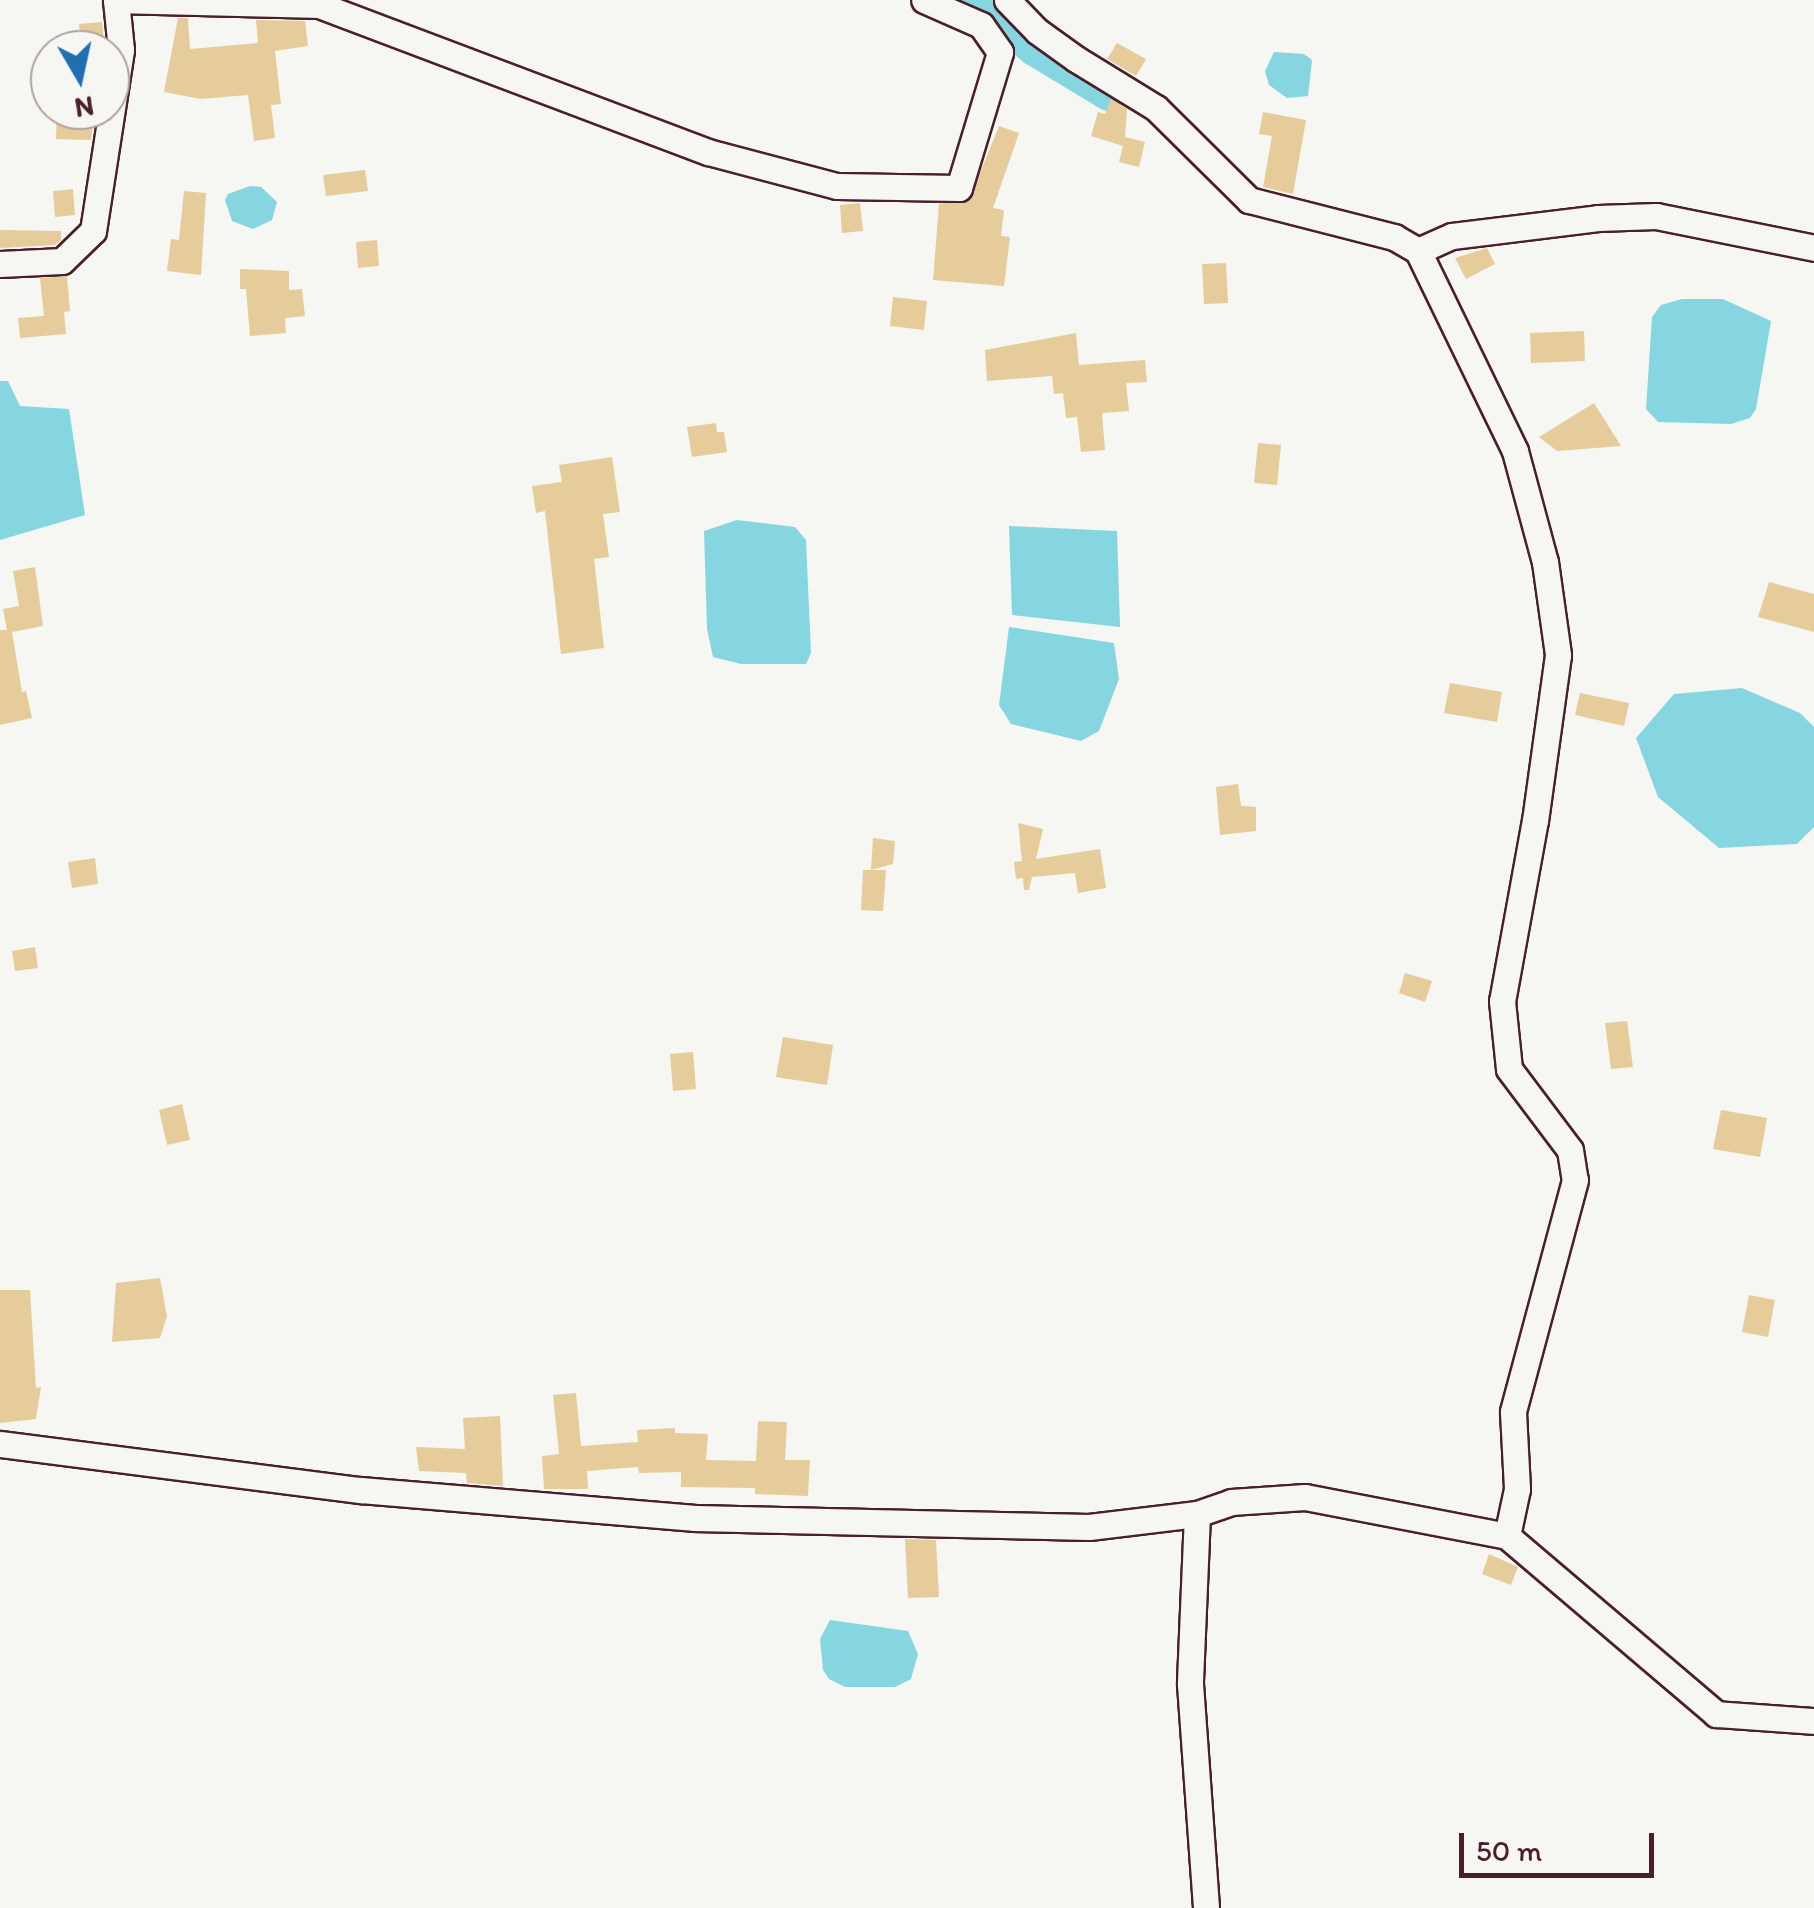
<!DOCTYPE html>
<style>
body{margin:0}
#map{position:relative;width:1814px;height:1908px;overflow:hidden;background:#f6f6f2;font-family:Itim,sans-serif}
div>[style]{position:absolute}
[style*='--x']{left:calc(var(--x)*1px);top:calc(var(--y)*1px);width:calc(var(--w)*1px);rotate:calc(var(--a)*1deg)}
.water>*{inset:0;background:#86d6e2}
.canal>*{height:28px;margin:-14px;padding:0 14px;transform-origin:14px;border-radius:14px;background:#86d6e2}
.building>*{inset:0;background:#e6cc9b}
.roads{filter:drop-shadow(2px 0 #4a1f2b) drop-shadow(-2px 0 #4a1f2b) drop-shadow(0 2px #4a1f2b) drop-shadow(0 -2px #4a1f2b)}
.street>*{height:25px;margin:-12.5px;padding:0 12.5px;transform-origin:12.5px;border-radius:12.5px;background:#f6f6f2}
span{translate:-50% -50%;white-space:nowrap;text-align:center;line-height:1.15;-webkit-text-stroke:8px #f6f6f2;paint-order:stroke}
.north{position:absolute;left:30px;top:30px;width:100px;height:100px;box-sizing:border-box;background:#f6f6f2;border:2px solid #b1a0a2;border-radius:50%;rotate:171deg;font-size:28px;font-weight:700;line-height:40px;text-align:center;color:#4a1f2b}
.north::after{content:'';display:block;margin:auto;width:35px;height:45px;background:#1f6fb2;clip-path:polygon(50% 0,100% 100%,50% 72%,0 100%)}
.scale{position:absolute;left:1459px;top:1833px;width:195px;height:45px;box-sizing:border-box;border:5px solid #4a1f2b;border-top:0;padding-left:12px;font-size:30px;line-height:35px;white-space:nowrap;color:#4a1f2b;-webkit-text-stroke:8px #f6f6f2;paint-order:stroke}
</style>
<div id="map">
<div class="water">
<div style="clip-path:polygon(1274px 52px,1304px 54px,1312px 60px,1308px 96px,1287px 98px,1269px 85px,1265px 71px)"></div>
<div style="clip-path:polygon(250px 186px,261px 187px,277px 202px,272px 220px,253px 229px,232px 221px,225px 200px,228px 194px)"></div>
<div style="clip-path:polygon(1682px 299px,1723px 299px,1771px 321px,1756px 409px,1750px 418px,1731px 424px,1658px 422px,1646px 409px,1652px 317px,1661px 305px)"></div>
<div style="clip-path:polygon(0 381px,8px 381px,20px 406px,69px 409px,85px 515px,0 540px)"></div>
<div style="clip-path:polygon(737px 520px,795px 527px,806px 540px,811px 653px,806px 664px,741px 664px,713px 657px,707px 629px,704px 531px)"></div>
<div style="clip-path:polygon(1009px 526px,1117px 531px,1120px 627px,1012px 615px)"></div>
<div style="clip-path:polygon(1009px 627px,1114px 643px,1119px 679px,1099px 731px,1081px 741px,1011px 724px,999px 705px)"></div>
<div style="clip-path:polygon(1742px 688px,1800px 713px,1814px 727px,1814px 827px,1797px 844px,1719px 848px,1658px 797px,1636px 738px,1674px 694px)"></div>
<div style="clip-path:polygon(830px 1620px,908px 1631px,918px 1654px,911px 1679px,895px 1687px,845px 1687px,829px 1679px,823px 1670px,820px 1639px)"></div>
</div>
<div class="canal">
<div style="--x:972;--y:0;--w:79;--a:40.4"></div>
<div style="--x:1032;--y:51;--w:89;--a:31.2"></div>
</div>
<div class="building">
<div style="clip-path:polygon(178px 18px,188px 18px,190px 49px,258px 43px,256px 20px,305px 21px,308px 46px,275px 51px,281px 104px,271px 105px,275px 138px,254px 141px,248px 95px,201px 99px,164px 92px)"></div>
<div style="clip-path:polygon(102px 22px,105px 50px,82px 50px,79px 24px)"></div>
<div style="clip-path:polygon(1117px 43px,1146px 59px,1136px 76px,1107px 59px)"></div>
<div style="clip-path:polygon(1111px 99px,1127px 109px,1125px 137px,1145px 142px,1139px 167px,1119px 162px,1123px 146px,1091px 136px,1098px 112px,1105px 114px)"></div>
<div style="clip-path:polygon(57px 110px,95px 110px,91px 140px,56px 139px)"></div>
<div style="clip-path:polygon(1263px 112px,1306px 120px,1293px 194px,1263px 187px,1272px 136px,1259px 134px)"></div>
<div style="clip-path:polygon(999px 126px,1019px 133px,993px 208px,1004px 210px,1001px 236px,1010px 237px,1004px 286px,933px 280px,939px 204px,969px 200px)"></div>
<div style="clip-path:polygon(365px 170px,368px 191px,326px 196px,323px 175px)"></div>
<div style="clip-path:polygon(73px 189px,75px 215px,55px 217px,53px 191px)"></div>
<div style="clip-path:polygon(184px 191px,206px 193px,201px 275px,167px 271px,171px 239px,179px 240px)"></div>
<div style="clip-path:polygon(860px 203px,863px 231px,842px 233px,840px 205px)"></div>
<div style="clip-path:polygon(0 230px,61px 231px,61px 240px,55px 245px,0 248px)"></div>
<div style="clip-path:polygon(377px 240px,379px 266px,358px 268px,356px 242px)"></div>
<div style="clip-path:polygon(1487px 248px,1495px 264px,1466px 279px,1455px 258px)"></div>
<div style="clip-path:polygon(1226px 263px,1228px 303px,1204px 304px,1202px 264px)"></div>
<div style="clip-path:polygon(240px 269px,289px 271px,289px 290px,302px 289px,305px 316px,285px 318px,286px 333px,250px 336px,246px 289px,240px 289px)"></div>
<div style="clip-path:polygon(67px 276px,70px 311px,64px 312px,66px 334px,20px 338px,18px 318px,44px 316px,40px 278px)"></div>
<div style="clip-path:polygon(893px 297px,927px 301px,924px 330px,890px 326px)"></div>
<div style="clip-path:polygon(1584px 331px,1585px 361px,1531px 363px,1530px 333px)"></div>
<div style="clip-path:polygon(1076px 333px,1079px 365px,1145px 360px,1147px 382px,1126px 383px,1129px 411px,1102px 413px,1105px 450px,1081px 452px,1077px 417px,1066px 418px,1063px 393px,1054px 394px,1052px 376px,987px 381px,985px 350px)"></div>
<div style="clip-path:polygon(1594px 403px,1621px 446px,1557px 451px,1539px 437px)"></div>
<div style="clip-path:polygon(716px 423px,717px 432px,724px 432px,727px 452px,692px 457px,687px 427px)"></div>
<div style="clip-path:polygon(1258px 443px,1281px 445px,1277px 485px,1254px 483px)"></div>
<div style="clip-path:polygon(612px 457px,620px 512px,603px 514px,609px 557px,594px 559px,604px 648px,561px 654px,545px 511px,536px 513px,532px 486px,562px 482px,559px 465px)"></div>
<div style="clip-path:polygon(35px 567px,43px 626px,12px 632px,22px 692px,26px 691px,32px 718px,0 725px,0 630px,7px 630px,3px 609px,19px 606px,13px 571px)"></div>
<div style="clip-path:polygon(1769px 582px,1814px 594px,1814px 632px,1758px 617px)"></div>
<div style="clip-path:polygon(1450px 683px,1502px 692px,1497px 722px,1444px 713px)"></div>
<div style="clip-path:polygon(1580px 693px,1629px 703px,1624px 726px,1575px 715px)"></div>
<div style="clip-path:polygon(1238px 784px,1241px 806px,1256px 807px,1256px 831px,1220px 835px,1216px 787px)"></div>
<div style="clip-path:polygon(1018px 823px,1043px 829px,1036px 859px,1100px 849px,1106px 888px,1078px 893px,1075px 873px,1032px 877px,1029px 890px,1024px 890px,1023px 878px,1016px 879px,1014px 862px,1022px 861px)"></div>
<div style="clip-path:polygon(873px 838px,895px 841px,893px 864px,871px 870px)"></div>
<div style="clip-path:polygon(95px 858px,98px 884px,72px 888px,68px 862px)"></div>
<div style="clip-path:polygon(863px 870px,886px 870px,883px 911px,861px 910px)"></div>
<div style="clip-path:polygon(35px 947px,38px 968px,15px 971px,12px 951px)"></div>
<div style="clip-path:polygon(1405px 973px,1432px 981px,1425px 1002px,1399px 993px)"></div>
<div style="clip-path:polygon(1627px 1021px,1633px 1067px,1611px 1069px,1605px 1023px)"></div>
<div style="clip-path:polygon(783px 1037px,833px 1045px,827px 1085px,776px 1077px)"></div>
<div style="clip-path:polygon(693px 1052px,696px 1089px,673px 1091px,670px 1054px)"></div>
<div style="clip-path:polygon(182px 1104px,190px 1140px,167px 1145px,159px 1110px)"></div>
<div style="clip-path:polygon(1721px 1110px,1767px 1118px,1760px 1157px,1713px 1149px)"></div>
<div style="clip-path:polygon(160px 1278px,167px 1316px,160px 1338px,112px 1342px,116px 1283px)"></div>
<div style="clip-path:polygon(0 1290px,30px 1290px,36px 1388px,41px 1387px,36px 1419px,0 1423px)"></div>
<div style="clip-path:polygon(1749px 1295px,1775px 1300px,1768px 1337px,1742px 1332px)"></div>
<div style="clip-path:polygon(576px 1393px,581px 1446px,638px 1442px,637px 1430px,675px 1428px,675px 1433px,708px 1434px,706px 1460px,756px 1461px,758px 1421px,787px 1422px,785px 1460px,810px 1460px,808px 1496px,755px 1494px,755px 1488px,681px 1487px,681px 1472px,639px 1473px,638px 1467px,587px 1471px,588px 1489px,544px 1489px,542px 1456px,559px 1454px,553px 1395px)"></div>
<div style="clip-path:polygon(500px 1416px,503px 1486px,467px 1483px,466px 1473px,419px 1471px,416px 1447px,465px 1449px,463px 1418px)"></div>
<div style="clip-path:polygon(905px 1539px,936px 1540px,939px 1597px,908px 1598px)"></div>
<div style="clip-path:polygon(1489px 1554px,1518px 1567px,1511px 1585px,1482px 1574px)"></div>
</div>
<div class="roads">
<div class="street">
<div style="--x:116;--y:0;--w:203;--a:1.4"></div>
<div style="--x:319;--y:5;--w:416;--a:20.7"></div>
<div style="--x:708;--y:152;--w:133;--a:14.8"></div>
<div style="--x:837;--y:186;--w:122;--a:0.9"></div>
<div style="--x:959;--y:188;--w:142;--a:-73.2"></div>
<div style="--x:1000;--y:52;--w:33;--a:-125"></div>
<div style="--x:981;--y:25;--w:62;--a:-156.3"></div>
<div style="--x:1007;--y:0;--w:43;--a:45.9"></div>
<div style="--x:1037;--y:31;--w:48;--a:35.7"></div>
<div style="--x:1076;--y:59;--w:94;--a:31.5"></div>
<div style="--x:1156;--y:108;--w:131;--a:44.7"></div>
<div style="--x:1249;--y:200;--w:150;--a:14.3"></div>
<div style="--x:1394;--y:237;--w:28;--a:30"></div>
<div style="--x:1418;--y:251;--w:222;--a:64.1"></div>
<div style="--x:1515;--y:451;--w:115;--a:74.9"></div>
<div style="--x:1545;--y:562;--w:94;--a:82"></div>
<div style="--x:1558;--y:655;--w:167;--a:97.9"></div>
<div style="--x:1535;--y:820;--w:184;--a:100.3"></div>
<div style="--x:1502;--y:1001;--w:68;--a:84.1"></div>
<div style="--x:1509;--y:1069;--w:101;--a:53"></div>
<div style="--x:1570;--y:1150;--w:30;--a:81"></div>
<div style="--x:1575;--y:1180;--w:240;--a:105"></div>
<div style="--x:1513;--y:1412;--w:77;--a:87"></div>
<div style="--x:1517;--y:1489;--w:48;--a:102"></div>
<div style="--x:1418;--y:251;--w:37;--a:-24"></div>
<div style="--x:1452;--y:236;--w:147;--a:-7"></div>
<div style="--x:1598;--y:218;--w:58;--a:-2"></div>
<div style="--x:1656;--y:216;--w:161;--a:11.4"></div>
<div style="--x:0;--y:264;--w:62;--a:-2.8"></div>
<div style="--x:62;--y:261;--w:43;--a:-44.1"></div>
<div style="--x:93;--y:231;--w:183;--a:-81.2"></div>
<div style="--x:121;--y:50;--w:50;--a:-95.7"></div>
<div style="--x:0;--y:1444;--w:364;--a:7.3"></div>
<div style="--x:361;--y:1490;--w:335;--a:4.8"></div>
<div style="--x:695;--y:1518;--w:394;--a:1.3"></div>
<div style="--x:1089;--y:1527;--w:109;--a:-6.9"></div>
<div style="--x:1197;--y:1514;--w:170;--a:92.4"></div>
<div style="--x:1190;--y:1684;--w:225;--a:85.9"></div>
<div style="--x:1197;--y:1514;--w:36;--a:-19"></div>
<div style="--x:1231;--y:1502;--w:74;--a:-3.9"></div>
<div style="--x:1305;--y:1497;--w:206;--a:10.9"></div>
<div style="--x:1507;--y:1536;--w:275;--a:40.4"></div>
<div style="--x:1716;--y:1714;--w:98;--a:4.1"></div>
</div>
</div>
<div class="north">N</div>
<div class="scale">50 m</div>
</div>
